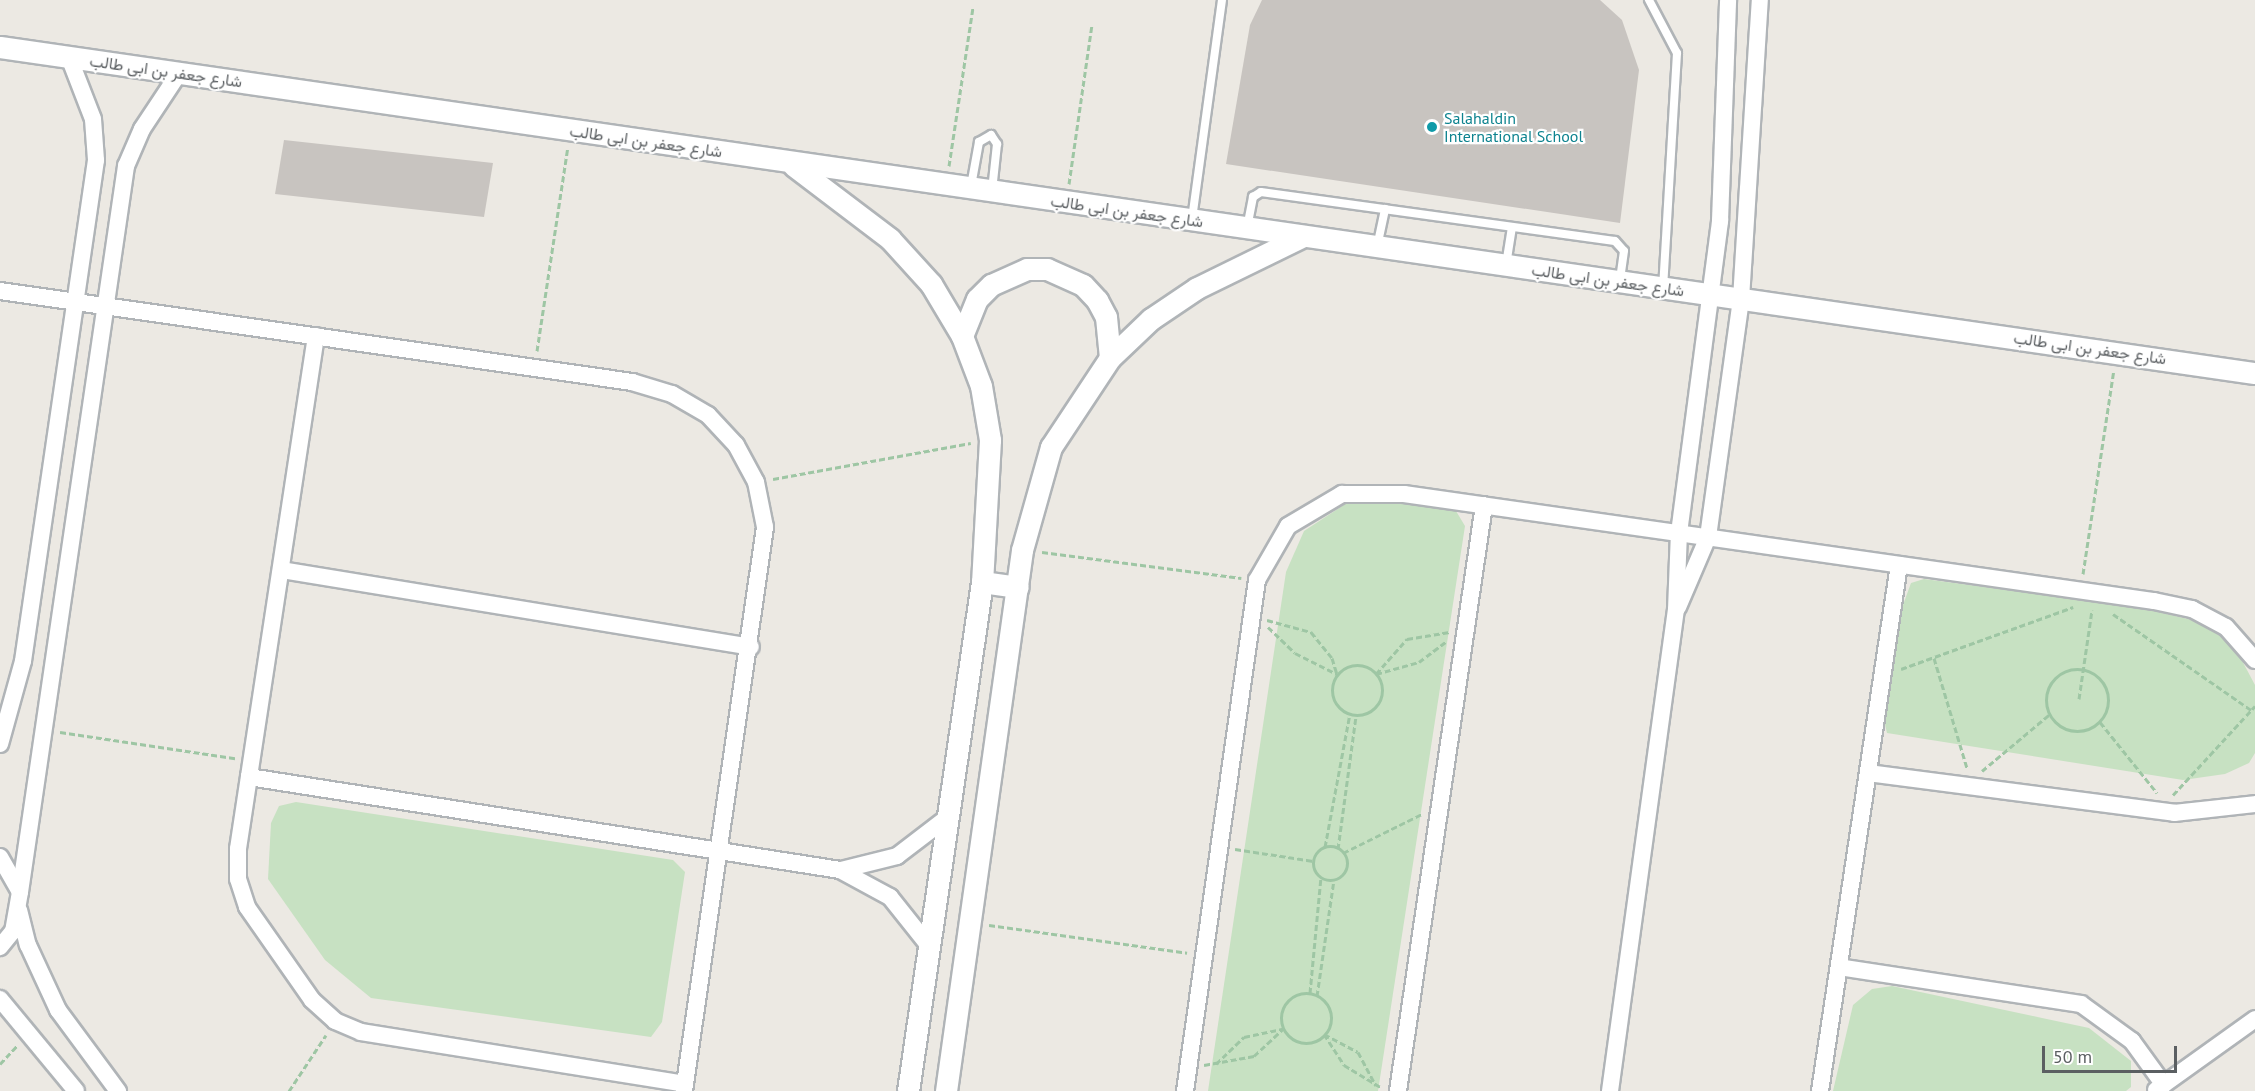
<!DOCTYPE html>
<meta charset="utf-8">
<style>
body{margin:0}
#map{position:relative;width:2255px;height:1091px;overflow:hidden;background:#ece9e3;font-family:"PT Sans",Vazirmatn,sans-serif}
div>[style]{position:absolute}
[style*='--x']{left:calc(var(--x)*1px);top:calc(var(--y)*1px);width:calc(var(--w)*1px);rotate:calc(var(--a)*1deg)}
.green>*{inset:0;background:#c7e1c2}
.building>*{inset:0;background:#c8c4c0}
.path>*{height:3px;margin-top:-1.5px;transform-origin:0;background:repeating-linear-gradient(90deg,#9ec6a4 0 6px,transparent 0 9px)}
.path>.ring{margin:-1.5px;padding:0;box-sizing:content-box;background:none;border:3px solid #9ec6a4;border-radius:50%}
.roads{filter:drop-shadow(2px 0 #b0b4b7) drop-shadow(-2px 0 #b0b4b7) drop-shadow(0 2px #b0b4b7) drop-shadow(0 -2px #b0b4b7)}
.service>*{height:8px;margin:-4px;padding:0 4px;transform-origin:4px;border-radius:4px;background:#fff}
.minor>*{height:16px;margin:-8px;padding:0 8px;transform-origin:8px;border-radius:8px;background:#fff}
.tertiary>*{height:21px;margin:-10.5px;padding:0 10.5px;transform-origin:10.5px;border-radius:10.5px;background:#fff}
.dots>*{width:16px;height:16px;translate:-50% -50%;box-sizing:border-box;border:3px solid #fff;border-radius:50%}
span{translate:-50% -50%;white-space:nowrap;text-align:center;line-height:1.15;-webkit-text-stroke:4.5px #fff;paint-order:stroke}
.street-label{font-size:16px;color:#5b5f62}
.culture-label{font-size:16px;color:#0d838f}
.left{translate:0 -50%;text-align:left}
.scale{position:absolute;left:2042px;top:1046px;width:135px;height:27px;box-sizing:border-box;border:3px solid #5b5f62;border-top:0;padding-left:8px;font-size:18px;line-height:21px;white-space:nowrap;color:#5b5f62;-webkit-text-stroke:4px #fff;paint-order:stroke}
</style>
<div id="map">
<div class="green">
<div style="clip-path:polygon(1390px 497px,1453px 506px,1465px 526px,1378px 1091px,1208px 1091px,1286px 572px,1304px 531px,1353px 499px)"></div>
<div style="clip-path:polygon(1924px 579px,2136px 607px,2210px 624px,2239px 655px,2255px 685px,2255px 753px,2249px 763px,2225px 774px,2183px 780px,1887px 733px,1883px 716px,1903px 605px,1911px 583px)"></div>
<div style="clip-path:polygon(296px 802px,673px 860px,685px 872px,662px 1022px,651px 1037px,371px 998px,325px 960px,268px 879px,271px 823px,279px 806px)"></div>
<div style="clip-path:polygon(1892px 986px,2089px 1028px,2131px 1061px,2131px 1087px,2126px 1091px,1833px 1091px,1853px 1005px,1872px 989px)"></div>
</div>
<div class="building">
<div style="clip-path:polygon(1262px 0,1600px 0,1622px 20px,1639px 70px,1620px 223px,1226px 164px,1250px 25px)"></div>
<div style="clip-path:polygon(284px 140px,493px 163px,484px 217px,275px 194px)"></div>
</div>
<div class="path">
<div style="--x:949;--y:166;--w:161;--a:-81.4"></div>
<div style="--x:1069;--y:184;--w:161;--a:-81.8"></div>
<div style="--x:537;--y:351;--w:206;--a:-81.4"></div>
<div style="--x:773;--y:479;--w:201;--a:-10.3"></div>
<div style="--x:1042;--y:552;--w:201;--a:7.4"></div>
<div style="--x:2083;--y:574;--w:206;--a:-81.4"></div>
<div style="--x:2113;--y:614;--w:168;--a:34.8"></div>
<div style="--x:1267;--y:620;--w:46;--a:15.3"></div>
<div style="--x:1311;--y:632;--w:33;--a:51"></div>
<div style="--x:1332;--y:658;--w:17;--a:73"></div>
<div style="--x:1268;--y:627;--w:37;--a:44"></div>
<div style="--x:1295;--y:653;--w:47;--a:26.6"></div>
<div style="--x:1934;--y:658;--w:115;--a:73.3"></div>
<div class="ring" style="left:1332px;top:665px;width:47px;height:47px"></div>
<div class="ring" style="left:2046px;top:669px;width:59px;height:59px"></div>
<div style="--x:1901;--y:669;--w:183;--a:-19.8"></div>
<div style="--x:1376;--y:674;--w:45;--a:-15.6"></div>
<div style="--x:1419;--y:662;--w:34;--a:-37"></div>
<div style="--x:1376;--y:674;--w:47;--a:-48.5"></div>
<div style="--x:1407;--y:639;--w:43;--a:-9.5"></div>
<div style="--x:2079;--y:699;--w:90;--a:-81.7"></div>
<div style="--x:2100;--y:722;--w:91;--a:51.2"></div>
<div style="--x:60;--y:732;--w:177;--a:8.5"></div>
<div style="--x:1982;--y:771;--w:89;--a:-40"></div>
<div style="--x:2173;--y:795;--w:121;--a:-47.3"></div>
<div class="ring" style="left:1313px;top:846px;width:31px;height:31px"></div>
<div style="--x:1325;--y:847;--w:135;--a:-79.4"></div>
<div style="--x:1235;--y:849;--w:79;--a:8.7"></div>
<div style="--x:1338;--y:849;--w:135;--a:-82.3"></div>
<div style="--x:1343;--y:853;--w:88;--a:-26.3"></div>
<div style="--x:989;--y:925;--w:200;--a:8"></div>
<div style="--x:1310;--y:993;--w:117;--a:-84.6"></div>
<div class="ring" style="left:1281px;top:993px;width:47px;height:47px"></div>
<div style="--x:1317;--y:996;--w:118;--a:-81.7"></div>
<div style="--x:1324;--y:1034;--w:37;--a:57"></div>
<div style="--x:1344;--y:1065;--w:44;--a:31.2"></div>
<div style="--x:1324;--y:1034;--w:38;--a:28"></div>
<div style="--x:1358;--y:1052;--w:38;--a:62"></div>
<div style="--x:0;--y:1064;--w:26;--a:-47"></div>
<div style="--x:1216;--y:1064;--w:39;--a:-44"></div>
<div style="--x:1244;--y:1037;--w:40;--a:-12"></div>
<div style="--x:1204;--y:1065;--w:51;--a:-10.2"></div>
<div style="--x:1254;--y:1056;--w:40;--a:-43"></div>
<div style="--x:289;--y:1091;--w:67;--a:-56.5"></div>
</div>
<div class="roads">
<div class="service">
<div style="--x:1649;--y:0;--w:60;--a:62.2"></div>
<div style="--x:1677;--y:53;--w:234;--a:93.4"></div>
<div style="--x:971;--y:186;--w:45;--a:-79.7"></div>
<div style="--x:979;--y:142;--w:14;--a:-30"></div>
<div style="--x:991;--y:135;--w:11;--a:56"></div>
<div style="--x:997;--y:144;--w:47;--a:96.1"></div>
<div style="--x:1192;--y:219;--w:221;--a:-82.2"></div>
<div style="--x:1247;--y:228;--w:32;--a:-79"></div>
<div style="--x:1253;--y:197;--w:9;--a:-32"></div>
<div style="--x:1261;--y:192;--w:357;--a:7.9"></div>
<div style="--x:1615;--y:241;--w:13;--a:48"></div>
<div style="--x:1624;--y:251;--w:29;--a:98"></div>
<div style="--x:1377;--y:247;--w:39;--a:-78"></div>
<div style="--x:1506;--y:265;--w:38;--a:-81"></div>
</div>
<div class="minor">
<div style="--x:0;--y:291;--w:639;--a:8.19"></div>
<div style="--x:632;--y:382;--w:42;--a:16.7"></div>
<div style="--x:672;--y:394;--w:42;--a:30.3"></div>
<div style="--x:708;--y:415;--w:41;--a:47"></div>
<div style="--x:736;--y:445;--w:42;--a:61.6"></div>
<div style="--x:756;--y:482;--w:46;--a:78.7"></div>
<div style="--x:765;--y:527;--w:570;--a:98.17"></div>
<div style="--x:316;--y:336;--w:519;--a:98.65"></div>
<div style="--x:238;--y:849;--w:30;--a:90"></div>
<div style="--x:238;--y:879;--w:29;--a:72"></div>
<div style="--x:247;--y:907;--w:113;--a:55"></div>
<div style="--x:312;--y:1000;--w:31;--a:42"></div>
<div style="--x:335;--y:1021;--w:28;--a:23"></div>
<div style="--x:361;--y:1032;--w:328;--a:9.1"></div>
<div style="--x:281;--y:570;--w:476;--a:9.3"></div>
<div style="--x:1678;--y:607;--w:76;--a:-66.8"></div>
<div style="--x:1708;--y:537;--w:240;--a:-82.1"></div>
<div style="--x:1741;--y:299;--w:300;--a:-86.4"></div>
<div style="--x:0;--y:744;--w:86;--a:-74.5"></div>
<div style="--x:23;--y:661;--w:506;--a:-81.71"></div>
<div style="--x:96;--y:160;--w:41;--a:-94.2"></div>
<div style="--x:93;--y:119;--w:66;--a:-111.2"></div>
<div style="--x:1868;--y:773;--w:309;--a:7.4"></div>
<div style="--x:2174;--y:813;--w:81;--a:-6.3"></div>
<div style="--x:249;--y:777;--w:598;--a:8.94"></div>
<div style="--x:840;--y:870;--w:57;--a:28.4"></div>
<div style="--x:890;--y:897;--w:63;--a:51.5"></div>
<div style="--x:0;--y:857;--w:40;--a:60.3"></div>
<div style="--x:20;--y:892;--w:40;--a:100"></div>
<div style="--x:13;--y:931;--w:21;--a:129"></div>
<div style="--x:841;--y:870;--w:58;--a:-14"></div>
<div style="--x:897;--y:856;--w:64;--a:-37.4"></div>
<div style="--x:20;--y:892;--w:734;--a:-81.69"></div>
<div style="--x:126;--y:166;--w:40;--a:-66.6"></div>
<div style="--x:142;--y:129;--w:67;--a:-56.5"></div>
<div style="--x:19;--y:910;--w:36;--a:76"></div>
<div style="--x:28;--y:945;--w:72;--a:65.2"></div>
<div style="--x:58;--y:1010;--w:101;--a:53.5"></div>
<div style="--x:1839;--y:967;--w:245;--a:8.7"></div>
<div style="--x:2081;--y:1004;--w:63;--a:36"></div>
<div style="--x:2132;--y:1041;--w:54;--a:54"></div>
<div style="--x:0;--y:999;--w:119;--a:50.4"></div>
<div style="--x:2156;--y:1090;--w:122;--a:-35.6"></div>
<div style="--x:1185;--y:1091;--w:516;--a:-81.98"></div>
<div style="--x:1257;--y:580;--w:62;--a:-60.1"></div>
<div style="--x:1288;--y:526;--w:63;--a:-30.7"></div>
<div style="--x:1342;--y:494;--w:62;--a:0"></div>
<div style="--x:1404;--y:494;--w:758;--a:8.12"></div>
<div style="--x:2154;--y:601;--w:39;--a:12"></div>
<div style="--x:2192;--y:609;--w:38;--a:28"></div>
<div style="--x:2226;--y:627;--w:44;--a:48.7"></div>
<div style="--x:1398;--y:1091;--w:592;--a:-81.65"></div>
<div style="--x:1610;--y:1091;--w:486;--a:-82.2"></div>
<div style="--x:1676;--y:610;--w:77;--a:-87.8"></div>
<div style="--x:1679;--y:533;--w:315;--a:-82.5"></div>
<div style="--x:1720;--y:221;--w:221;--a:-87.9"></div>
<div style="--x:1820;--y:1091;--w:532;--a:-81.46"></div>
</div>
<div class="tertiary">
<div style="--x:0;--y:47;--w:2278;--a:8.23"></div>
<div style="--x:794;--y:166;--w:121;--a:37.2"></div>
<div style="--x:890;--y:239;--w:61;--a:47.7"></div>
<div style="--x:931;--y:284;--w:61;--a:59.2"></div>
<div style="--x:962;--y:336;--w:53;--a:69.2"></div>
<div style="--x:981;--y:386;--w:55;--a:80.5"></div>
<div style="--x:990;--y:440;--w:142;--a:93.2"></div>
<div style="--x:982;--y:582;--w:514;--a:98.27"></div>
<div style="--x:962;--y:336;--w:40;--a:-68"></div>
<div style="--x:977;--y:299;--w:20;--a:-45"></div>
<div style="--x:991;--y:285;--w:39;--a:-24"></div>
<div style="--x:1027;--y:269;--w:20;--a:0"></div>
<div style="--x:1047;--y:269;--w:39;--a:24"></div>
<div style="--x:1083;--y:285;--w:21;--a:47"></div>
<div style="--x:1097;--y:300;--w:19;--a:62"></div>
<div style="--x:1106;--y:317;--w:41;--a:84.4"></div>
<div style="--x:982;--y:582;--w:36;--a:8"></div>
<div style="--x:946;--y:1091;--w:546;--a:-82"></div>
<div style="--x:1022;--y:550;--w:107;--a:-74.3"></div>
<div style="--x:1051;--y:447;--w:107;--a:-56.5"></div>
<div style="--x:1110;--y:358;--w:57;--a:-43.6"></div>
<div style="--x:1151;--y:319;--w:55;--a:-34"></div>
<div style="--x:1197;--y:288;--w:118;--a:-26.1"></div>
</div>
</div>
<div class="dots">
<div style="left:1432px;top:127px;background:#0f9aa8"></div>
</div>
<div class="street-label">
<span style="left:166px;top:71px;rotate:8deg">شارع جعفر بن ابى طالب</span>
<span style="left:646px;top:141px;rotate:8deg">شارع جعفر بن ابى طالب</span>
<span style="left:1127px;top:211px;rotate:8deg">شارع جعفر بن ابى طالب</span>
<span style="left:1608px;top:280px;rotate:8deg">شارع جعفر بن ابى طالب</span>
<span style="left:2090px;top:348px;rotate:8deg">شارع جعفر بن ابى طالب</span>
</div>
<div class="culture-label">
<span class="left" style="left:1444px;top:127px">Salahaldin<br>International School</span>
</div>
<div class="scale">50 m</div>
</div>
